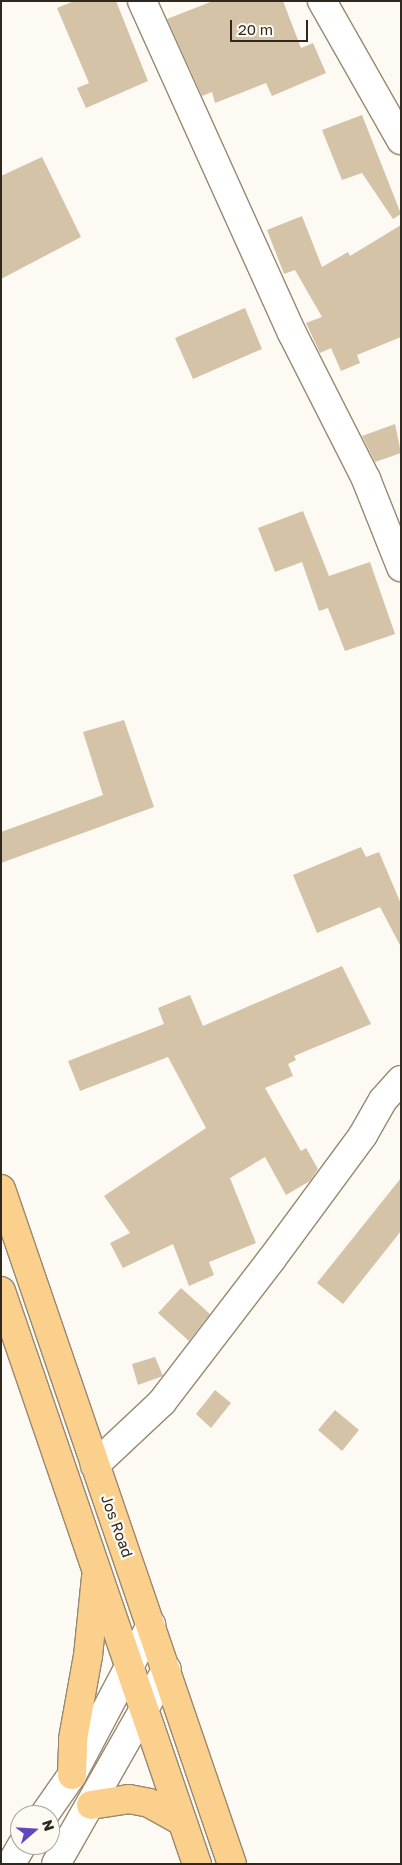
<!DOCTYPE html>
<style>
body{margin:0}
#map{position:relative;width:402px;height:1865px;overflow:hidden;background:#fdf9f3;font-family:"Golos Text",sans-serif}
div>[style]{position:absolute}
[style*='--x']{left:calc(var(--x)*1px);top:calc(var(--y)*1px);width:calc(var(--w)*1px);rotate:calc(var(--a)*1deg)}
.building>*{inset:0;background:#d5c3a8}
.roads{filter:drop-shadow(1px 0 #99886f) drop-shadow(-1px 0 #99886f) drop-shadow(0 1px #99886f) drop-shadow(0 -1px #99886f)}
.minor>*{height:28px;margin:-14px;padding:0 14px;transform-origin:14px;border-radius:14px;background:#fff}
.highway>*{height:28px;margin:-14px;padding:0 14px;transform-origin:14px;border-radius:14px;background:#fbd08c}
span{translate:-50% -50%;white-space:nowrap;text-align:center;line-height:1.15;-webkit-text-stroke:4.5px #fdf9f3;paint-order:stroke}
.street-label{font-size:15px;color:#2f281e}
.frame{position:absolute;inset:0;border:2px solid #2f281e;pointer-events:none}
.north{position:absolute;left:10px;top:1805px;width:50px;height:50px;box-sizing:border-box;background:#fdf9f3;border:1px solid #aba59e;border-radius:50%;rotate:71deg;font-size:14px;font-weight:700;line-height:20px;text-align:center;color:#2f281e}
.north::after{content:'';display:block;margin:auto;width:18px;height:22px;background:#6146bf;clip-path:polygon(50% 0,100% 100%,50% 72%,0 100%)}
.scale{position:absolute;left:230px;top:20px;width:78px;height:22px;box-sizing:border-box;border:2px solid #2f281e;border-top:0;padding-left:6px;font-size:15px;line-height:18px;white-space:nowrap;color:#2f281e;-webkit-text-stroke:4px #fdf9f3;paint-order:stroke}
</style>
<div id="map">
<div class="building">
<div style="clip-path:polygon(74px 1px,116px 1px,148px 81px,86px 108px,77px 88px,89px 83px,57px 8px)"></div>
<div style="clip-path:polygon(213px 1px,283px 1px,301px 48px,313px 43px,326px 73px,272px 96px,266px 83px,215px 103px,212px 92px,202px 96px,167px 19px)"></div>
<div style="clip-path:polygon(362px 115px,401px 214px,393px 219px,362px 173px,342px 180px,322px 130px)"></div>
<div style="clip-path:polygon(42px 157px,81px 237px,1px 279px,1px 176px)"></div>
<div style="clip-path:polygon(302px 216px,322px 267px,348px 252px,350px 256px,401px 225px,401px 337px,357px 355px,360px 363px,341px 371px,331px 348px,320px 353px,306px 323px,322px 317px,295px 270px,284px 274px,267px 230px)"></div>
<div style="clip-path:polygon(245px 308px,262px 349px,193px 379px,175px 338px)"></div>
<div style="clip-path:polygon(395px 424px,401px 453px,375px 462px,362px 436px)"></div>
<div style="clip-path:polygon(303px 511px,329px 576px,370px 562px,395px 634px,345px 651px,328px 608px,319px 611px,302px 562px,275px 572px,258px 528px)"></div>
<div style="clip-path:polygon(124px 720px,154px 807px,1px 863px,1px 832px,103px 795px,83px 732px)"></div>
<div style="clip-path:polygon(361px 847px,366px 857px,379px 852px,401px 904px,401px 947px,380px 907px,317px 933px,293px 875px)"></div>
<div style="clip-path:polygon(342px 966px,371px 1024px,294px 1056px,296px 1060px,288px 1064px,293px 1076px,265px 1088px,301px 1151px,306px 1148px,318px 1169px,310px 1181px,286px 1195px,265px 1157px,230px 1178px,256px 1243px,209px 1262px,214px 1275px,189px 1286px,173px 1244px,123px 1268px,110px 1243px,130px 1233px,104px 1196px,206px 1128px,168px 1057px,80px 1091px,68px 1061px,164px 1024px,158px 1008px,190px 995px,203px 1026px)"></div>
<div style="clip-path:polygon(401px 1178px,401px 1231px,343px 1304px,317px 1283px)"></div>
<div style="clip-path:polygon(181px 1288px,210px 1314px,189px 1341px,158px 1313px)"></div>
<div style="clip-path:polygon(155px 1357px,163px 1376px,138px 1385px,132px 1364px)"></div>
<div style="clip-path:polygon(215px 1390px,231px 1403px,211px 1428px,196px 1414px)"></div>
<div style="clip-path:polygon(335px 1410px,359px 1430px,342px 1451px,318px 1430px)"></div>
</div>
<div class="roads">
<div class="minor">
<div style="--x:142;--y:1;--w:364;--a:65.7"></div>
<div style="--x:292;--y:333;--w:164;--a:63.1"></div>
<div style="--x:366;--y:479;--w:95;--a:68.3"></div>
<div style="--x:322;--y:1;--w:160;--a:60.4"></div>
<div style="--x:95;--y:1465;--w:92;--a:-43.2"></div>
<div style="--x:162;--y:1402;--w:179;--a:-52.5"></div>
<div style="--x:271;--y:1260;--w:155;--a:-53.6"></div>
<div style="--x:363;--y:1135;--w:40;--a:-60.3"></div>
<div style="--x:383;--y:1100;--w:27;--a:-48"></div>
<div style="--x:44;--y:1815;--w:49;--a:-55"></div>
<div style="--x:72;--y:1775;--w:170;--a:-62.2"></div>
<div style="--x:11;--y:1864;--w:22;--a:-60"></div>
<div style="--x:56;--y:1864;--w:224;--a:-60.4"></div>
</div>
<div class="highway">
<div style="--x:1;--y:1189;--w:713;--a:71.11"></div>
<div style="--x:1;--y:1291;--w:606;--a:71.12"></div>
<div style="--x:72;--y:1775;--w:36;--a:-88"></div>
<div style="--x:73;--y:1739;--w:84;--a:-79.8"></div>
<div style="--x:88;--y:1656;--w:79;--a:-84.2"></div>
<div style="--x:91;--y:1805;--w:38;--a:-9"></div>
<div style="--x:129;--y:1799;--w:20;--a:11"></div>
<div style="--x:149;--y:1803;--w:38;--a:29"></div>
</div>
</div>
<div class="street-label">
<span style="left:117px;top:1526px;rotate:70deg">Jos Road</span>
</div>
<div class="frame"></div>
<div class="north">N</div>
<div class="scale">20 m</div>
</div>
